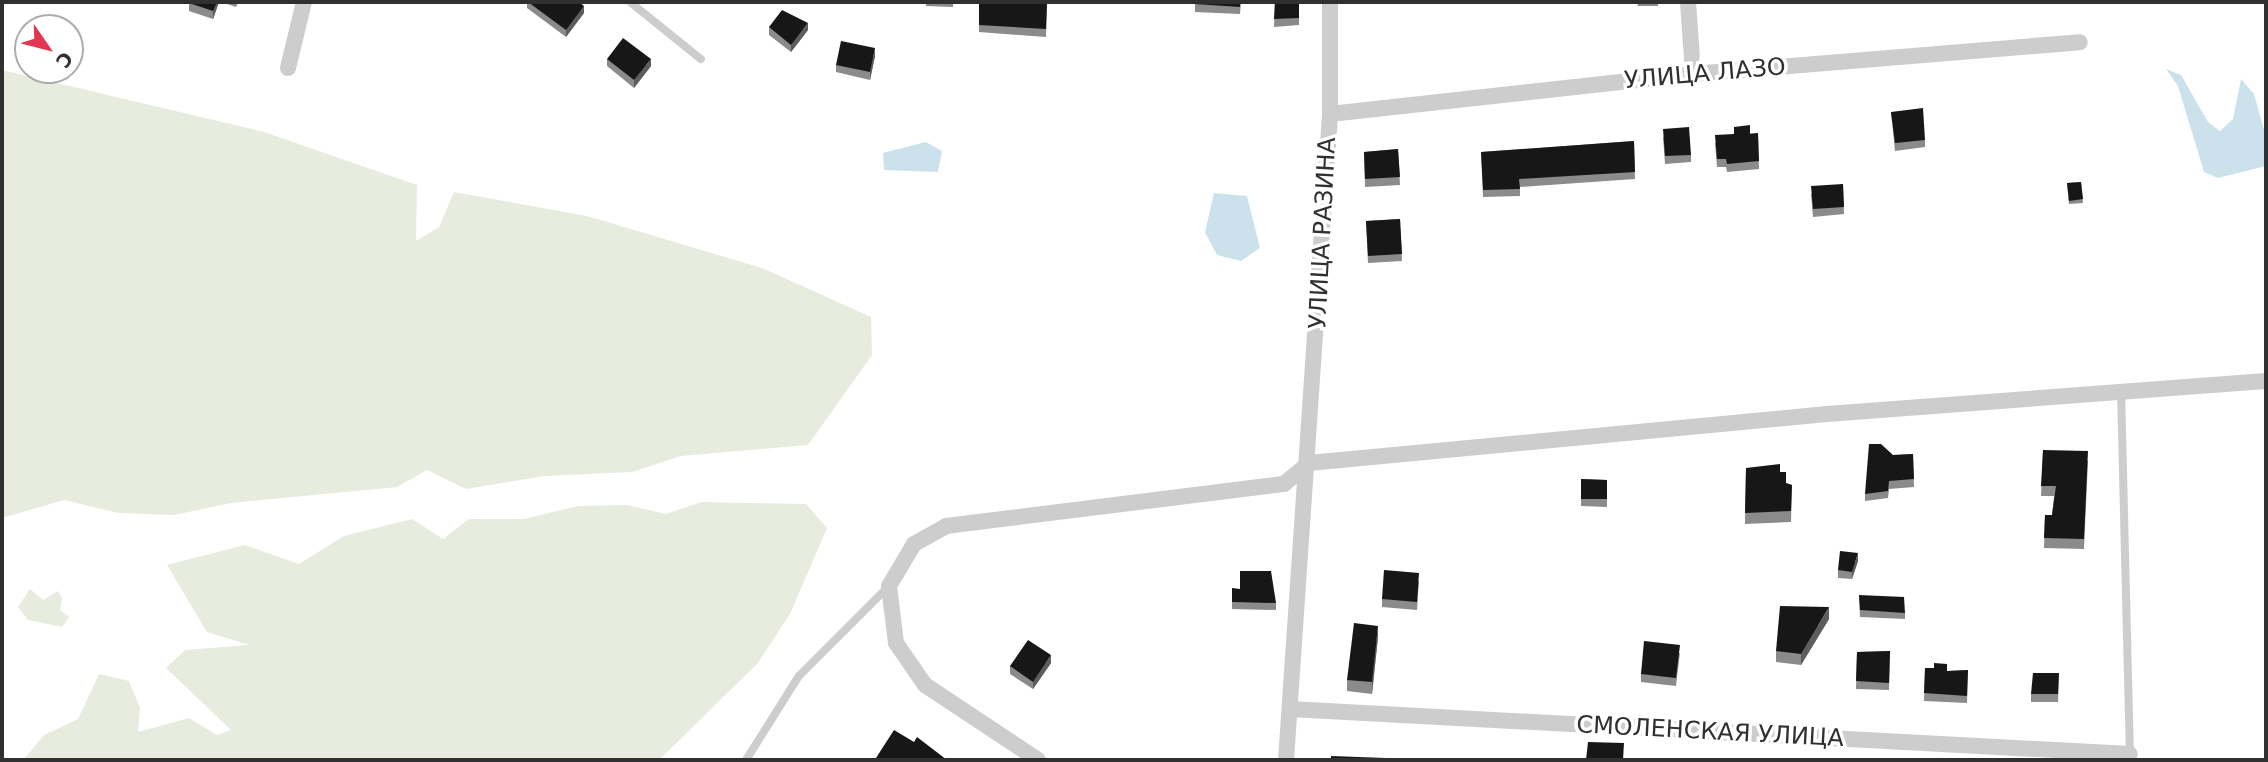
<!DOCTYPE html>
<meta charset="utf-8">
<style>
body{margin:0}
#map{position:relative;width:2268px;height:762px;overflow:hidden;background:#fff;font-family:"DejaVu Sans",sans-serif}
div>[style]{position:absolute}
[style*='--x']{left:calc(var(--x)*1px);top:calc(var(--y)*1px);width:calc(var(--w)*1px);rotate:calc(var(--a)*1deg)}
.green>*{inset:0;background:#e7ecde}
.water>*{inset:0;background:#cbe2ec}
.lane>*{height:8px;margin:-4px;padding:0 4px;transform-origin:4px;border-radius:4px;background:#cdcdcd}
.street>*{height:16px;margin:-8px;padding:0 8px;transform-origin:8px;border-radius:8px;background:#cdcdcd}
.wall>*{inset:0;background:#8b8b8b}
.shaded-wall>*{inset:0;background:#5d5d5d}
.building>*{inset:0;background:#171717}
span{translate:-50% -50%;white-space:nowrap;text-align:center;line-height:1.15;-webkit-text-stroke:7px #fff;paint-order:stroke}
.street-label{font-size:24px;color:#303030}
.frame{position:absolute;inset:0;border:4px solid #303030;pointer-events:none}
.north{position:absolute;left:14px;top:14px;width:70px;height:70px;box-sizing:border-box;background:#fff;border:2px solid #acacac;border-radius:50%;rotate:125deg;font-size:19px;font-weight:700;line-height:28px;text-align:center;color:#303030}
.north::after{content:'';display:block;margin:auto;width:24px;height:32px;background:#e23752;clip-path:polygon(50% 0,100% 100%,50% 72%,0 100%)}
</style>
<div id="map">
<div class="green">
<div style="clip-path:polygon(2px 70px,264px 132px,417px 185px,416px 241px,439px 227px,454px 192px,587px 216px,762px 268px,871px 317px,872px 355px,808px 445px,681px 456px,632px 472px,545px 476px,466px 489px,427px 470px,397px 487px,231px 503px,174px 515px,118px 513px,64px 500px,2px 518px)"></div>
<div style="clip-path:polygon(701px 502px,806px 504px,827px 528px,790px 614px,757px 664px,659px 760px,24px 759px,44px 735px,78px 719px,99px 674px,129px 681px,140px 708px,138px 732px,189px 718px,217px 735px,231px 730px,166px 668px,185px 650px,249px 645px,207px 632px,167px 565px,245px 545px,299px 564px,344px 536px,412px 519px,443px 539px,469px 519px,524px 519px,578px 506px,627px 505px,666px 514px)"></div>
<div style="clip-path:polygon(30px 589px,43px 600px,58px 591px,62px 598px,60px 610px,69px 617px,62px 627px,28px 620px,18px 607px)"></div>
</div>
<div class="water">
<div style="clip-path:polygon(2166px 69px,2181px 75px,2208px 122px,2220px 131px,2233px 119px,2241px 79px,2254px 94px,2266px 137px,2266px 166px,2218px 178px,2204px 172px,2178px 86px)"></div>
<div style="clip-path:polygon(926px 142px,942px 151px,938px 172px,884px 170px,883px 153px)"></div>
<div style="clip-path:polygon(1214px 193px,1247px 196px,1260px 248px,1241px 261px,1217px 255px,1205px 232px)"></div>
</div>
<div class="lane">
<div style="--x:630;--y:2;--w:91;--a:38.8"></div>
<div style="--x:2121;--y:390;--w:365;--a:88.6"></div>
<div style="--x:746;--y:760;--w:99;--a:-57.8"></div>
<div style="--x:799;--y:676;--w:127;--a:-45"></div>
</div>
<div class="street">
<div style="--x:1688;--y:2;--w:72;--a:86"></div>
<div style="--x:288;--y:68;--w:68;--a:-76.4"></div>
<div style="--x:1330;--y:114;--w:365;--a:-6.3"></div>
<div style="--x:1693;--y:74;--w:388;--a:-4.7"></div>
<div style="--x:1290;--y:709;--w:841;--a:3.07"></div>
<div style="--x:1038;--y:760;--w:136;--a:-146.4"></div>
<div style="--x:925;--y:685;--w:51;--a:-124.6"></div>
<div style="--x:896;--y:643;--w:57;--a:-97"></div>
<div style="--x:889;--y:586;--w:49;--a:-59.2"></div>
<div style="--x:914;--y:544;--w:37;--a:-29"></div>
<div style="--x:946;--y:526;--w:341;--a:-7.1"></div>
<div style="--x:1284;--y:484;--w:33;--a:-40"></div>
<div style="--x:1309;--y:463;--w:520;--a:-5.4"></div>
<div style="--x:1827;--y:414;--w:440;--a:-4.3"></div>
<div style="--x:1286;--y:760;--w:647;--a:-86.1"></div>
<div style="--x:1330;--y:114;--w:112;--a:-90"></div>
</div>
<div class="wall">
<div style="clip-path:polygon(219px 2px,213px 19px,189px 11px,189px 3px)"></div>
<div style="clip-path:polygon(221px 2px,238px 2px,236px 7px)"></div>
<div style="clip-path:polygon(525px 2px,579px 2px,584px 13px,566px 37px,527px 8px,527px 3px)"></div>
<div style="clip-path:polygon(926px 2px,953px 2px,953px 7px,926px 6px)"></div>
<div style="clip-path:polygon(979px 2px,1047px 3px,1046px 37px,979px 32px)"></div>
<div style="clip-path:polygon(1193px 2px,1241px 2px,1240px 14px,1195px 12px,1195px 2px)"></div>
<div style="clip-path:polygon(1275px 2px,1299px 2px,1299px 25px,1274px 27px)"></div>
<div style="clip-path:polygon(1352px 2px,1380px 2px,1380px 4px)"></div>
<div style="clip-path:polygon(1637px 2px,1658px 2px,1658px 6px,1638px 6px)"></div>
<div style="clip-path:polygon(769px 27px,808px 30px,791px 52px,769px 35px)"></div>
<div style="clip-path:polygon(875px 56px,870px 80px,836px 72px,836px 65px)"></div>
<div style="clip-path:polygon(607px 59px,651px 66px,634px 88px,607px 66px)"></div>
<div style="clip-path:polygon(1891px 112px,1925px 140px,1925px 147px,1895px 151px)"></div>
<div style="clip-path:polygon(1758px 133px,1759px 169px,1727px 172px,1726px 167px,1717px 167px,1715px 143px,1734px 134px)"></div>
<div style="clip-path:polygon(1663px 137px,1691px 155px,1691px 162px,1665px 164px)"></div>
<div style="clip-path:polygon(1634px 141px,1635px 179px,1520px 187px,1520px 196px,1483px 197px,1481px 152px)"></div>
<div style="clip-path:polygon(1398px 149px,1400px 185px,1365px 187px,1364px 152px)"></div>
<div style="clip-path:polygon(2081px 182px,2083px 203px,2069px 204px,2067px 183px)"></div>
<div style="clip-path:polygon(1843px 184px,1844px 214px,1813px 217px,1811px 194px)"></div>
<div style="clip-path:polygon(1400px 219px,1402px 261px,1368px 263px,1366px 221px)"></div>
<div style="clip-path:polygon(2043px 450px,2088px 461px,2084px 549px,2044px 548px,2045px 515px,2052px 515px,2054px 496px,2041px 496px)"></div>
<div style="clip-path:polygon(1913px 454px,1914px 487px,1889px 489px,1888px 498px,1865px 501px,1865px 494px,1893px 455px)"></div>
<div style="clip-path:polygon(1746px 468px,1780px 472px,1786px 483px,1792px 485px,1791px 522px,1745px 524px)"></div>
<div style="clip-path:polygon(1581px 479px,1607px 480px,1607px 507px,1581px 506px)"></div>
<div style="clip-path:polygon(1858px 561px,1852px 579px,1838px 578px,1838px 570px)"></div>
<div style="clip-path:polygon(1419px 581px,1417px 610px,1382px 607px,1382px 599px)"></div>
<div style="clip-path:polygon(1232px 588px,1276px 603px,1276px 610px,1232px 609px)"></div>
<div style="clip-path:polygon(1859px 595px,1905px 613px,1905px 619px,1860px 617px)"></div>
<div style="clip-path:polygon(1829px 619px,1801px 665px,1776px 662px,1776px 651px)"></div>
<div style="clip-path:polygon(1378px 637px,1372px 694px,1347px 691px,1347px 680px)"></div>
<div style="clip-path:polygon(1890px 651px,1889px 690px,1856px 689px,1857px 652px)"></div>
<div style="clip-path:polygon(1680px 653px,1676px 686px,1641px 682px,1641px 674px)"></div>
<div style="clip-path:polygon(1051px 663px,1033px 689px,1010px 674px,1010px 666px)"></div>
<div style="clip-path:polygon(1925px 668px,1947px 671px,1968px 670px,1967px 703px,1924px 701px)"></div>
<div style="clip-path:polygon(2059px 673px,2058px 702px,2031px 702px,2031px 694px)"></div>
</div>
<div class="shaded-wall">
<div style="clip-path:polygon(217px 2px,219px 2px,213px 19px,213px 11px)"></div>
<div style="clip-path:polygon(584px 6px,584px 13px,566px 37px,566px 30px)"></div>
<div style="clip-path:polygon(808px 23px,808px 30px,791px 52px,791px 45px)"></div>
<div style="clip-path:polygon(875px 48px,875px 56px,870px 80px,870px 72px)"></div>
<div style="clip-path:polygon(651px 59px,651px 66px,634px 88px,634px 80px)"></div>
<div style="clip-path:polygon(1858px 553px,1858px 561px,1852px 579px,1852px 572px)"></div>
<div style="clip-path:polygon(1829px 607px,1829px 619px,1801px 665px,1801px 654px)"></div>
<div style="clip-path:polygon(1378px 626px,1378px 637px,1372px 694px,1372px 682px)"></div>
<div style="clip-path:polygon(1051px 655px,1051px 663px,1033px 689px,1033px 682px)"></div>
</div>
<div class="building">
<div style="clip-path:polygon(190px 2px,217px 2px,213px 11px,189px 3px)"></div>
<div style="clip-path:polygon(528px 2px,579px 2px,584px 6px,566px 30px)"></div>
<div style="clip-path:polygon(979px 2px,1047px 3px,1046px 29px,979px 25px)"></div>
<div style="clip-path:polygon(1195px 2px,1240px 2px,1240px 7px,1195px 4px)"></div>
<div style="clip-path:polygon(1275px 2px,1299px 2px,1299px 18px,1274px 19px)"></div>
<div style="clip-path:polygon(782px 10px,808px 23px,791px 45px,769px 27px)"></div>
<div style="clip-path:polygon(623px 38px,651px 59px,634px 80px,607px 59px)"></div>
<div style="clip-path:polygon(841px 41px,875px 48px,870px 72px,836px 65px)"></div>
<div style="clip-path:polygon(1923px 108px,1925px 140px,1895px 143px,1891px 112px)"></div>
<div style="clip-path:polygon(1750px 125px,1750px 134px,1758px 133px,1759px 161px,1727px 164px,1726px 159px,1717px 159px,1715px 135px,1734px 134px,1734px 127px)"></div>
<div style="clip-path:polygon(1689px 127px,1691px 155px,1665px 156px,1663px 129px)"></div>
<div style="clip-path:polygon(1634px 141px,1635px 172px,1519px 179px,1520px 189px,1483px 190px,1481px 152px)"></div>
<div style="clip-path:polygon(1398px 149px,1400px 177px,1365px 179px,1364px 152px)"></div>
<div style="clip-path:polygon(2081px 182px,2083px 199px,2069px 201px,2067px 183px)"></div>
<div style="clip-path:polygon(1843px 184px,1844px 207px,1813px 209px,1811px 186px)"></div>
<div style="clip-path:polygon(1400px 219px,1402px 254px,1368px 256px,1366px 221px)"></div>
<div style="clip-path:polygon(1869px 444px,1881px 444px,1893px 455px,1913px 454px,1914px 479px,1889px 481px,1888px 491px,1865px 494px)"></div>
<div style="clip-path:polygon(2043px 450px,2088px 451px,2084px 539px,2044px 538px,2045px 515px,2052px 515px,2056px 486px,2041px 486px)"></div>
<div style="clip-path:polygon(1780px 464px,1780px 472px,1786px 472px,1786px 483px,1792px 485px,1791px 511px,1745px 513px,1746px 468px)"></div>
<div style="clip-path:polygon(1581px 479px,1607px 480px,1607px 499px,1581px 499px)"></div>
<div style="clip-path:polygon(1840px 551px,1858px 553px,1852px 572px,1838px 570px)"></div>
<div style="clip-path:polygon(1384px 570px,1419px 573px,1417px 602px,1382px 599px)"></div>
<div style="clip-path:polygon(1240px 571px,1271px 571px,1276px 603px,1232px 602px,1232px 588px,1240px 589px)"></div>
<div style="clip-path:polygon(1859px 595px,1904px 597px,1905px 613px,1860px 610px)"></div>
<div style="clip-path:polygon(1780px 606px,1829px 607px,1801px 654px,1776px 651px)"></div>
<div style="clip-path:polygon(1354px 623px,1378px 626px,1372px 682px,1347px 680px)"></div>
<div style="clip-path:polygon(1028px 640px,1051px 655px,1033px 682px,1010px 666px)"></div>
<div style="clip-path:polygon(1644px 641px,1680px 645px,1676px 678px,1641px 674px)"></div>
<div style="clip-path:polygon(1890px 651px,1889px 683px,1856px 681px,1857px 652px)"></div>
<div style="clip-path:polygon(1934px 663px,1947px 664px,1947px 671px,1968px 670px,1967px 696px,1924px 693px,1925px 668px,1934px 668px)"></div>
<div style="clip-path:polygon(2033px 673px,2059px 673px,2058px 694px,2031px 694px)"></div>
<div style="clip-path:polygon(894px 730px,914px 742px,917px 737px,947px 760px,879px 760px,876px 758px)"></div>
<div style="clip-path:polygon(1588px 742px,1624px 743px,1623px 760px,1586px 760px)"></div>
<div style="clip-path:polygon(1331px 756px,1386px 758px,1386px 760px,1331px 760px)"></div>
</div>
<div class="street-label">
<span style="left:1705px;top:74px;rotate:-5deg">УЛИЦА ЛАЗО</span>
<span style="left:1323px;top:233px;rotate:-87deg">УЛИЦА РАЗИНА</span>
<span style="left:1710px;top:732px;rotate:3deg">СМОЛЕНСКАЯ УЛИЦА</span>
</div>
<div class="frame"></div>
<div class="north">С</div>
</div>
